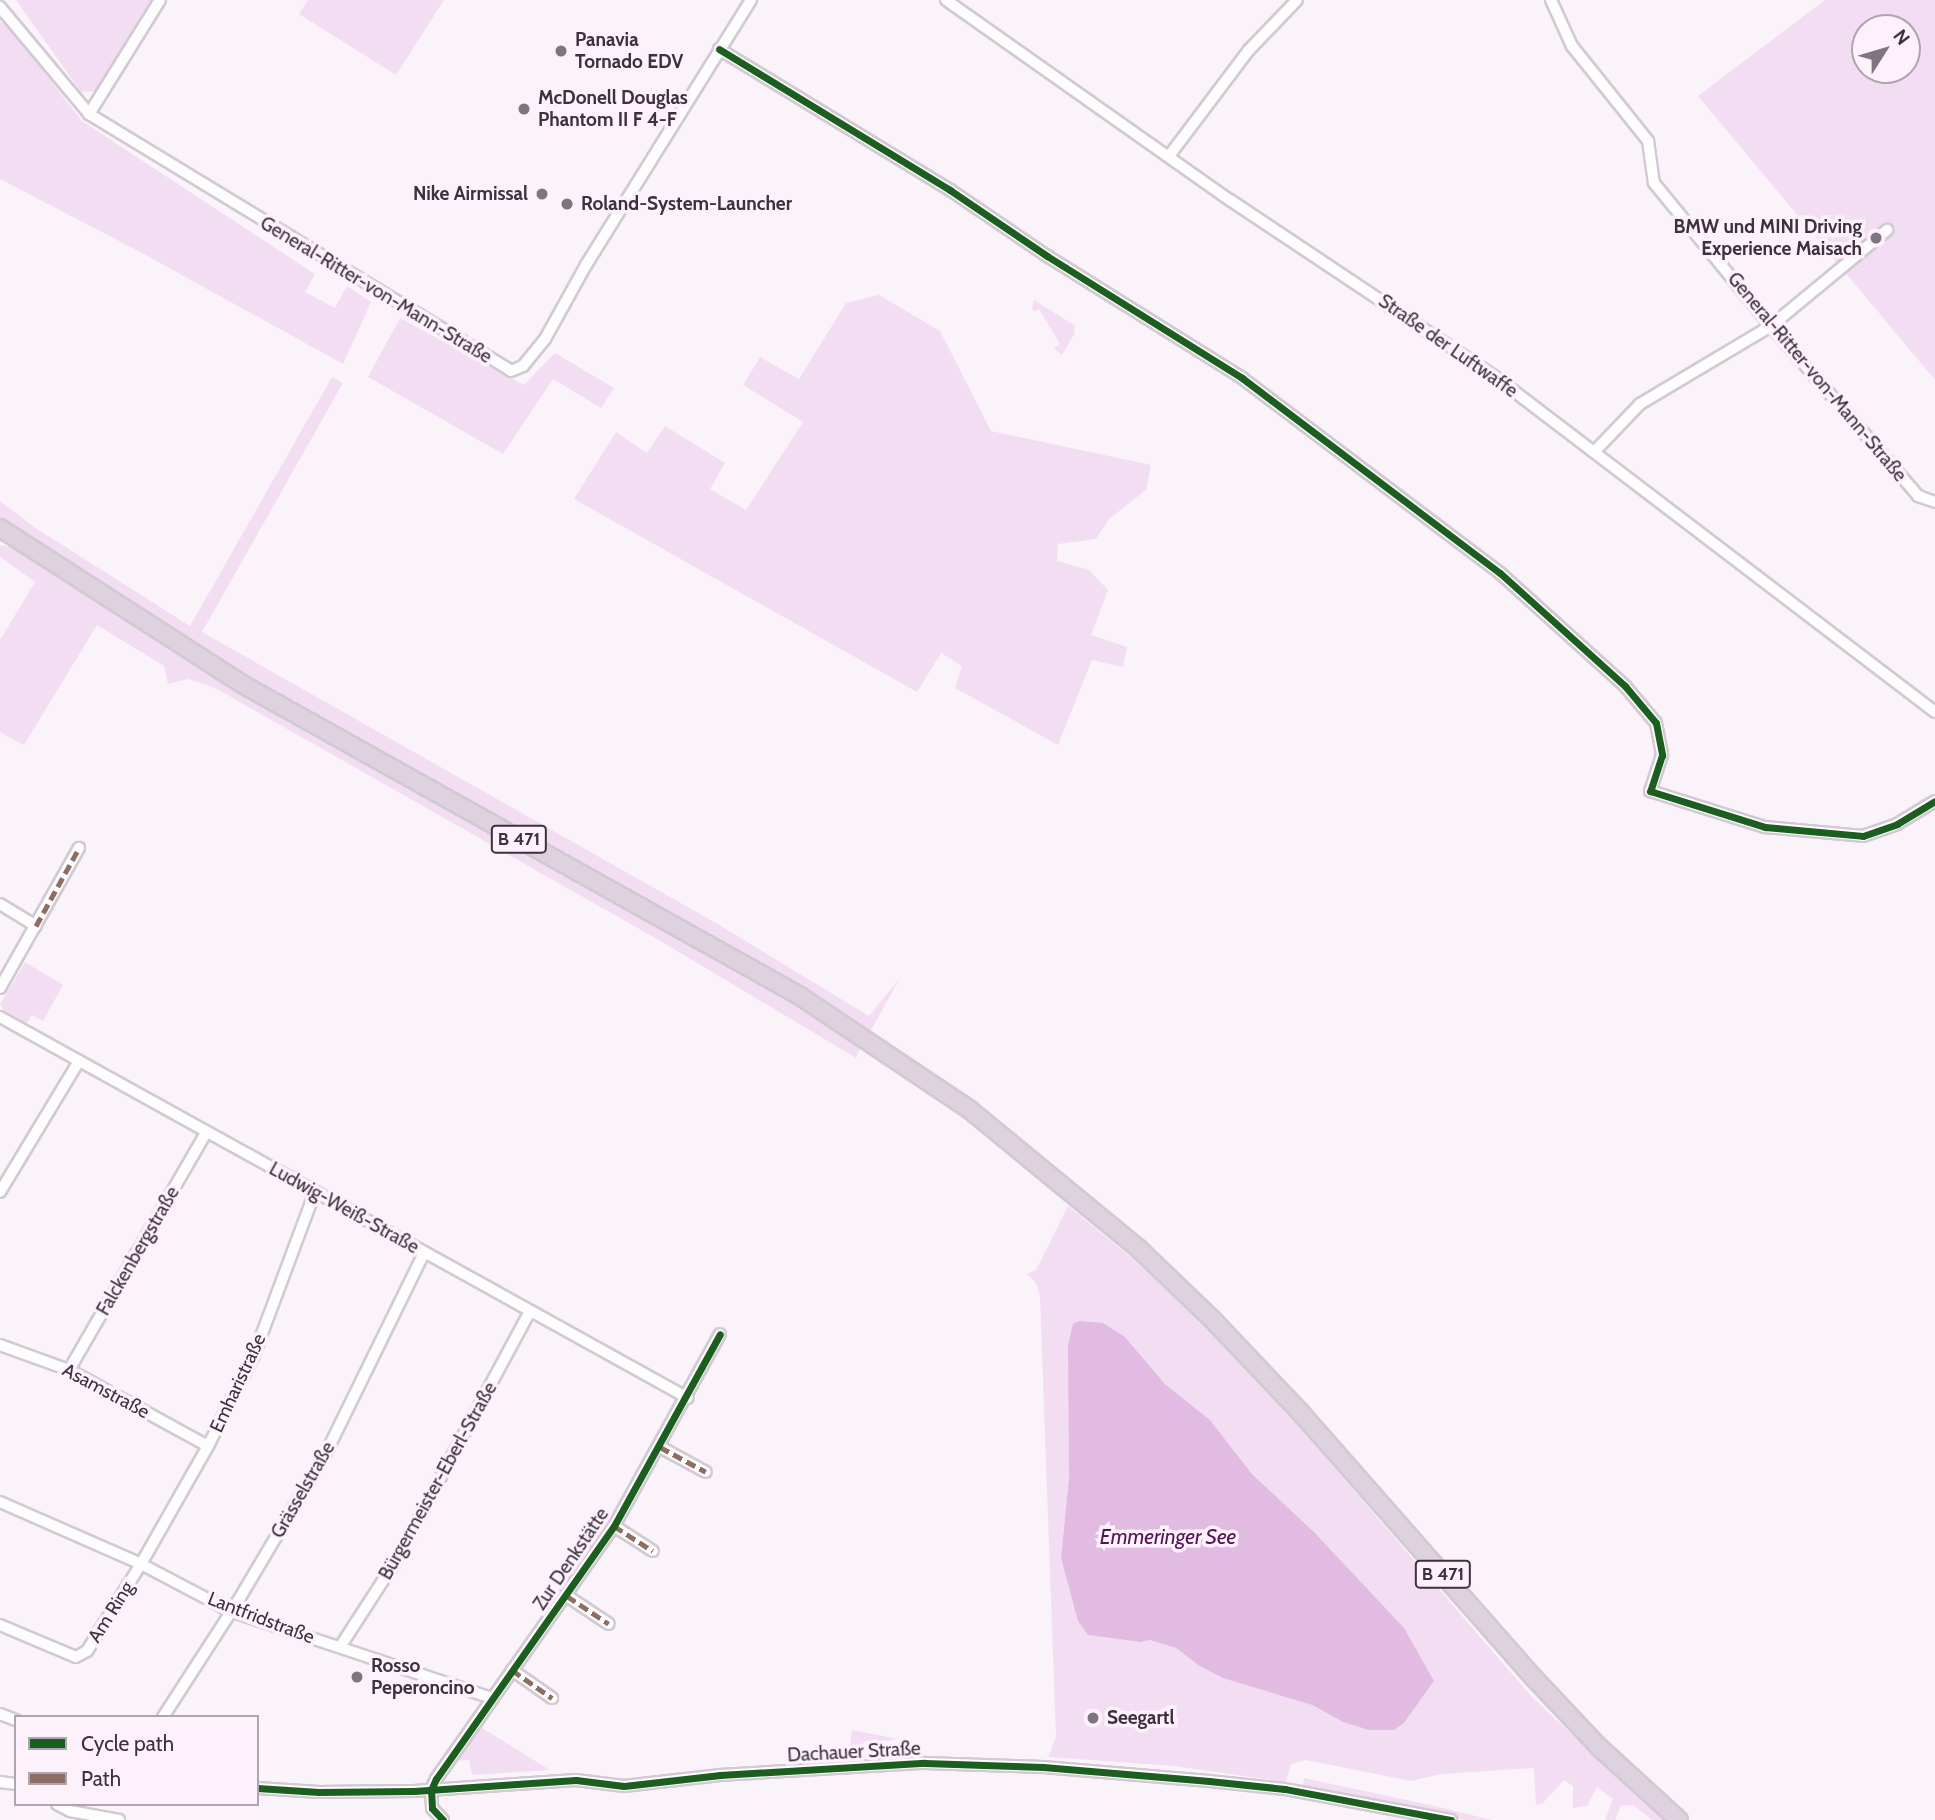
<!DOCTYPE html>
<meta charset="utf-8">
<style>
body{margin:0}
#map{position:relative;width:1935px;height:1820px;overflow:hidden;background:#faf4fa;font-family:Cabin,sans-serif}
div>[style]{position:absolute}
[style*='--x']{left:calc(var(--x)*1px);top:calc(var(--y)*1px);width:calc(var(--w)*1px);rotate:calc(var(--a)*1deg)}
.green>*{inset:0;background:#f3ddf2}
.water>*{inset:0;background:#e2bbe2}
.roads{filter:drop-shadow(2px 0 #d2cad2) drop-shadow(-2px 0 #d2cad2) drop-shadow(0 2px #d2cad2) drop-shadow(0 -2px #d2cad2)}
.minor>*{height:10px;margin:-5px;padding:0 5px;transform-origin:5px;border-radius:5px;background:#fefdfe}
.highway>*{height:16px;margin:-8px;padding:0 8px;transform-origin:8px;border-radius:8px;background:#ded2de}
.quiet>*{height:5px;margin-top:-2.5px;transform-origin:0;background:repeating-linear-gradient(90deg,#8d6e63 0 10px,transparent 0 15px)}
.cycleway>*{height:7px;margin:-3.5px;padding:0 3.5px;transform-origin:3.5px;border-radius:3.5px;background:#1b5e20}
.dots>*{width:19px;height:19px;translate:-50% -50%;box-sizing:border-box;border:4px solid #fdf1fc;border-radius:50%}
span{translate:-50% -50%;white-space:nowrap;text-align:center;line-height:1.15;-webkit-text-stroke:7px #fdf1fc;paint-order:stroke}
.shield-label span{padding:2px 5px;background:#fdf1fc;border:2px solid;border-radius:5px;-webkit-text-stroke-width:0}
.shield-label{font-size:18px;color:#3c313c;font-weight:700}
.poi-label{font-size:19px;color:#3c313c;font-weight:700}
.left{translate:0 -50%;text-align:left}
.right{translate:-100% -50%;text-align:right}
.street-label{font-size:19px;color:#3c313c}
.water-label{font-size:21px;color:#531355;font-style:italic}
.legend{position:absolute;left:14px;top:1715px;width:245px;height:91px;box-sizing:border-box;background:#fdf1fc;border:2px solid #b0a4af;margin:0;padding:9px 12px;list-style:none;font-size:21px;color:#3c313c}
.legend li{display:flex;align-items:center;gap:14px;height:35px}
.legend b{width:35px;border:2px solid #b0a4af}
.north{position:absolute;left:1851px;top:14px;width:70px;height:70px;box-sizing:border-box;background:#fdf1fc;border:2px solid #b0a4af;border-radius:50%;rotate:53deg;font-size:19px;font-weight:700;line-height:28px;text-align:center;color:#3c313c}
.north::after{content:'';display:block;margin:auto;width:24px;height:32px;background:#7e757e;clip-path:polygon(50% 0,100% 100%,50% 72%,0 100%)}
</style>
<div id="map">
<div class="green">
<div style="clip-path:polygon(16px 0,157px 0,101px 91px,81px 92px)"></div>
<div style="clip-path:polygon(308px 0,444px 0,396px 75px,299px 14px)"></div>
<div style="clip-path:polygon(evenodd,1825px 0,1935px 0,1935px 380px,1698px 96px,1825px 0,1865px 28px,1907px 28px,1907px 70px,1865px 70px,1865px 28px)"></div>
<div style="clip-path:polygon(0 21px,11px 30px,82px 121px,315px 274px,305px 292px,335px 308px,347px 286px,371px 302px,343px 364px,144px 254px,0 179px)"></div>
<div style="clip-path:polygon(879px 295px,940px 331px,991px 431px,1151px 465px,1146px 490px,1109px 519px,1096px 539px,1058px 544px,1057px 561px,1089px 570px,1108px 590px,1091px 635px,1127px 647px,1123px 667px,1092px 660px,1058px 745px,955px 688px,962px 666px,941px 653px,917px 692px,574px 499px,616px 432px,647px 453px,665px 426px,725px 463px,710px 489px,746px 510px,803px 422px,743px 385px,760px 357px,799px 379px,846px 303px)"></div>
<div style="clip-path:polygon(1034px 300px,1074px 325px,1075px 333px,1062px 355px,1054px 348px,1060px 344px,1039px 309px,1034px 312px,1032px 308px)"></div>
<div style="clip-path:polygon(400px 318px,524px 385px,555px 353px,614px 388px,601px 408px,553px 379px,503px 454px,368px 377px)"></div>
<div style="clip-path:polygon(332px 377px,343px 383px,202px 632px,716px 923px,869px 1016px,900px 978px,870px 1032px,801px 986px,492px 819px,245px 677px,0 521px,0 501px,34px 527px,190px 626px)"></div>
<div style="clip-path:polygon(0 545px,13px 548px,238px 691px,485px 830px,670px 930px,796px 1004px,861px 1047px,856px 1058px,657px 939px,215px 688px,188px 679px,168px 684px,164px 666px,97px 625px,24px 745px,5px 735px,0 732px,0 640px,35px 582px,0 557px)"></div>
<div style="clip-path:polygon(25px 962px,63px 985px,43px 1021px,32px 1015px,27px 1023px,3px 1010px,0 1004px)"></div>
<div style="clip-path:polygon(evenodd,1068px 1206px,1132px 1258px,1208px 1328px,1294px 1421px,1532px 1697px,1663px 1820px,1652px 1820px,1633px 1805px,1621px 1806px,1615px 1820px,1605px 1820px,1613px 1799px,1597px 1787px,1587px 1806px,1573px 1808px,1573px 1786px,1564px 1780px,1542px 1804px,1536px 1805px,1534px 1768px,1441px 1774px,1411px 1781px,1306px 1760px,1291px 1764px,1286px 1782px,1174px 1766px,1048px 1757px,1056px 1737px,1040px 1297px,1036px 1283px,1027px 1274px,1036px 1270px,1068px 1206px,1125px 1337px,1165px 1384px,1210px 1420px,1252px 1474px,1313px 1531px,1434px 1681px,1404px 1723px,1343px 1722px,1312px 1705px,1198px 1665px,1176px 1648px,1150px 1640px,1140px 1642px,1088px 1635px,1061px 1558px,1069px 1477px,1125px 1337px)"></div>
<div style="clip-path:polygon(479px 1726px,529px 1757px,550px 1770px,472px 1775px,469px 1760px,456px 1761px)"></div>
<div style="clip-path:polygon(852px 1730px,898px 1739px,850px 1746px)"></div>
<div style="clip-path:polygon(1304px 1778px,1439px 1807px,1492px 1820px,1464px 1820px,1303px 1786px)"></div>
</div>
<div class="water">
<div style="clip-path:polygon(1079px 1321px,1103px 1323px,1125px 1337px,1165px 1384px,1210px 1420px,1252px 1474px,1313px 1531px,1404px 1628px,1434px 1681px,1404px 1723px,1394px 1730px,1369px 1730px,1343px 1722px,1312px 1705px,1223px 1678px,1198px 1665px,1176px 1648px,1150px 1640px,1140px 1642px,1088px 1635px,1078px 1621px,1061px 1558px,1069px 1477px,1068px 1345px,1073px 1324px)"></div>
</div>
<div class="roads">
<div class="minor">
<div style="--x:946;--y:0;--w:347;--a:35.2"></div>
<div style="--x:1230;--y:200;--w:317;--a:33.7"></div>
<div style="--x:1494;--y:376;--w:554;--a:37.3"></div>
<div style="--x:1551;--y:0;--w:51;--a:65.5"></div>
<div style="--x:1572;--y:46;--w:122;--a:51.3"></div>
<div style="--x:1648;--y:141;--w:42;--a:81.9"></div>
<div style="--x:1654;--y:183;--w:185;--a:50.7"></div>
<div style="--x:1771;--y:326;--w:225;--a:49.1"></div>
<div style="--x:1918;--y:496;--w:18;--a:19"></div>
<div style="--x:0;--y:7;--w:139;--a:50.2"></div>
<div style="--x:89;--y:114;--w:494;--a:31.3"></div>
<div style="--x:511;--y:371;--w:13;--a:-23"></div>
<div style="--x:523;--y:366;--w:35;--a:-51"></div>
<div style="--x:545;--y:339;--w:85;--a:-61"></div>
<div style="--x:586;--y:265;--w:312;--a:-58.1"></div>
<div style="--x:719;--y:49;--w:271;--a:31.4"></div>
<div style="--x:950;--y:190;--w:117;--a:34.2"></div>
<div style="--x:1047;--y:256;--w:230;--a:32"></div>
<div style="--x:1242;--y:378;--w:323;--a:37.1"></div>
<div style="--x:1500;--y:573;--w:169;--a:42.1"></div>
<div style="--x:1625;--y:686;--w:48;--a:50"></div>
<div style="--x:1656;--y:723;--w:33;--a:79"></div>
<div style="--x:1662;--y:755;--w:38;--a:108"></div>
<div style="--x:1650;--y:791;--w:121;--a:17.4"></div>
<div style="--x:1765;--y:827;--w:98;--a:5.2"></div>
<div style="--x:1863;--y:836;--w:36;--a:-19"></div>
<div style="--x:1897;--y:824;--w:44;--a:-31.2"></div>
<div style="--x:89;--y:114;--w:134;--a:-58.1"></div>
<div style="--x:1169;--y:156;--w:133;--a:-53"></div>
<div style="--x:1249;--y:50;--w:69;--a:-46.2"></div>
<div style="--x:1594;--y:452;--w:66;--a:-46.2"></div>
<div style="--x:1640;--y:404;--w:152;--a:-30.8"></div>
<div style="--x:1771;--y:326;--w:151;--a:-39.6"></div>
<div style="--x:0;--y:904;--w:42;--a:31.4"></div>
<div style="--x:0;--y:988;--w:161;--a:-60.6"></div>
<div style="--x:0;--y:1017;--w:786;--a:28.98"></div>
<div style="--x:0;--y:1192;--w:153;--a:-58.9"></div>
<div style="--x:0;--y:1345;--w:73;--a:19.9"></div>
<div style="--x:69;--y:1370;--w:158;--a:28.7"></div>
<div style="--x:69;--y:1370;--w:274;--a:-60"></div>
<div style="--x:660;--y:1447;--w:52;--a:28.5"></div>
<div style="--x:0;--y:1502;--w:154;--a:23.7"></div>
<div style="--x:141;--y:1564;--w:101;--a:27.8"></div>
<div style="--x:230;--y:1611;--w:275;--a:18.4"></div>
<div style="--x:614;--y:1526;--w:46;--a:32.7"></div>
<div style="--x:567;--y:1596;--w:50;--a:33.7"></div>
<div style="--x:0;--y:1625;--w:82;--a:22.8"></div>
<div style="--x:76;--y:1657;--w:13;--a:-29"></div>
<div style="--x:87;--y:1651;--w:102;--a:-58.2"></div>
<div style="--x:141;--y:1564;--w:136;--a:-60.4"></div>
<div style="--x:208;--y:1446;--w:102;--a:-63.2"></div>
<div style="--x:254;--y:1355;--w:174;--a:-69.5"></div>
<div style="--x:340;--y:1647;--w:101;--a:-57.1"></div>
<div style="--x:395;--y:1562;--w:285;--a:-61.7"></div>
<div style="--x:512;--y:1670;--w:49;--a:35"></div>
<div style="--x:0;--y:1714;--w:17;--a:21"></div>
<div style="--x:163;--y:1717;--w:138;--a:-57.1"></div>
<div style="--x:238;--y:1601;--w:172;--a:-59.3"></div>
<div style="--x:326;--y:1453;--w:223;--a:-63.9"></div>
<div style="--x:0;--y:1782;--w:16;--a:7"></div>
<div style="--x:257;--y:1788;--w:62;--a:3.7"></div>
<div style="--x:319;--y:1792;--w:95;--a:-0.6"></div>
<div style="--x:414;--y:1791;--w:162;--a:-3.9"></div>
<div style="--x:576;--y:1780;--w:48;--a:7.1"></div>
<div style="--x:624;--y:1786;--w:97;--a:-6.5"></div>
<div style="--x:720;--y:1775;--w:205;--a:-3.4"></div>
<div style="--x:925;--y:1763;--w:118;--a:1.9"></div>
<div style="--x:1043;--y:1767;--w:167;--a:4.8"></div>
<div style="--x:1209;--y:1781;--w:76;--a:6"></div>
<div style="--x:1285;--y:1789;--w:169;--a:10.6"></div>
<div style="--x:57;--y:1804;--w:15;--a:28"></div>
<div style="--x:70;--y:1811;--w:50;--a:10.4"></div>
<div style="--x:443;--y:1820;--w:16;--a:-133"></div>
<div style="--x:432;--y:1808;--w:18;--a:-93"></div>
<div style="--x:431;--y:1790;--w:12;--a:-66"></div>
<div style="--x:436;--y:1779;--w:309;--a:-54.9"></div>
<div style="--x:614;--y:1526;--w:219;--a:-61.1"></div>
</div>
<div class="highway">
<div style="--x:0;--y:528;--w:288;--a:32.8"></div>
<div style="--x:242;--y:684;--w:639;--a:29.21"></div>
<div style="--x:800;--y:996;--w:205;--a:33.8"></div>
<div style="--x:970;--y:1110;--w:219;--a:39.4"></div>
<div style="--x:1139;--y:1249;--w:104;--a:43.8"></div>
<div style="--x:1214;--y:1321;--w:127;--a:46.6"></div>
<div style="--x:1301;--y:1413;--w:351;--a:48.7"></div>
<div style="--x:1533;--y:1677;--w:96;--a:46.7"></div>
<div style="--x:1599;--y:1747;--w:108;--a:42.4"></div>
</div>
</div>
<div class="quiet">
<div style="--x:36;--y:926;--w:89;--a:-61.1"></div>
<div style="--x:660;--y:1447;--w:52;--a:28.5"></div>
<div style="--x:614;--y:1526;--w:46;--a:32.7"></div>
<div style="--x:567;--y:1596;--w:50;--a:33.7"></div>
<div style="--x:512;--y:1670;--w:49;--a:35"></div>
</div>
<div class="cycleway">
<div style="--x:719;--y:49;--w:271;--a:31.4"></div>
<div style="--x:950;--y:190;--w:117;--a:34.2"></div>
<div style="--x:1047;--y:256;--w:230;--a:32"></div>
<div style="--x:1242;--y:378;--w:323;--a:37.1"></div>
<div style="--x:1500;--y:573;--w:169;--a:42.1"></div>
<div style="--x:1625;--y:686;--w:48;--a:50"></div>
<div style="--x:1656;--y:723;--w:33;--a:79"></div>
<div style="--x:1662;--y:755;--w:38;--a:108"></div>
<div style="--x:1650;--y:791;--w:121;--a:17.4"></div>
<div style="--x:1765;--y:827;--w:98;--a:5.2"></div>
<div style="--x:1863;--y:836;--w:36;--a:-19"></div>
<div style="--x:1897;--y:824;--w:44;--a:-31.2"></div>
<div style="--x:257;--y:1788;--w:62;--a:3.7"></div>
<div style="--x:319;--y:1792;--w:95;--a:-0.6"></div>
<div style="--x:414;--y:1791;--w:162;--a:-3.9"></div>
<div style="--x:576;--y:1780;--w:48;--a:7.1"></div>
<div style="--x:624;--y:1786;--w:97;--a:-6.5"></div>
<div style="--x:720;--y:1775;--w:205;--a:-3.4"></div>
<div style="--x:925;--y:1763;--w:118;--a:1.9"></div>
<div style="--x:1043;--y:1767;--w:167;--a:4.8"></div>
<div style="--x:1209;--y:1781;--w:76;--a:6"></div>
<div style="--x:1285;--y:1789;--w:169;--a:10.6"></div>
<div style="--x:443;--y:1820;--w:16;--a:-133"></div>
<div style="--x:432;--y:1808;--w:18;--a:-93"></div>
<div style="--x:431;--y:1790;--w:12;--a:-66"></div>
<div style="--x:436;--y:1779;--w:309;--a:-54.9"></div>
<div style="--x:614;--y:1526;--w:219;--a:-61.1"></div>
</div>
<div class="dots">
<div style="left:561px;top:51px;background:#7e757e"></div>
<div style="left:524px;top:109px;background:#7e757e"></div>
<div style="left:542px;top:194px;background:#7e757e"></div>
<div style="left:567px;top:204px;background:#7e757e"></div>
<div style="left:1876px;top:238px;background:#7e757e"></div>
<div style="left:357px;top:1677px;background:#7e757e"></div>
<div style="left:1093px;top:1718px;background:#7e757e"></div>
</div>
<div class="shield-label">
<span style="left:519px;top:839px">B 471</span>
<span style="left:1443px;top:1574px">B 471</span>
</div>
<div class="poi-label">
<span class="left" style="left:575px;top:51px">Panavia<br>Tornado EDV</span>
<span class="left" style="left:538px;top:109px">McDonell Douglas<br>Phantom II F 4-F</span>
<span class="right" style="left:528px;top:194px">Nike Airmissal</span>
<span class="left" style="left:581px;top:204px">Roland-System-Launcher</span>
<span class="right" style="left:1862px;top:238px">BMW und MINI Driving<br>Experience Maisach</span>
<span class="left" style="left:371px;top:1677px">Rosso<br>Peperoncino</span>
<span class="left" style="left:1107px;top:1718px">Seegartl</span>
</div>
<div class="street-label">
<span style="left:376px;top:290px;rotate:31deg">General-Ritter-von-Mann-Straße</span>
<span style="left:1448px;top:346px;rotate:35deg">Straße der Luftwaffe</span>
<span style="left:1817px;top:377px;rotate:50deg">General-Ritter-von-Mann-Straße</span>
<span style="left:344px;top:1208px;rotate:29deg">Ludwig-Weiß-Straße</span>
<span style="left:138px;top:1251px;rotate:-60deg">Falckenbergstraße</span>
<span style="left:238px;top:1383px;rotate:-65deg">Emharistraße</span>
<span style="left:106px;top:1391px;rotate:28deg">Asamstraße</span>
<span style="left:438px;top:1481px;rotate:-61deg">Bürgermeister-Eberl-Straße</span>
<span style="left:303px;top:1490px;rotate:-60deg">Grässelstraße</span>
<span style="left:571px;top:1559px;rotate:-56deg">Zur Denkstätte</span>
<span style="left:111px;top:1612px;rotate:-58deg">Am Ring</span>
<span style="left:261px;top:1618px;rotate:21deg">Lantfridstraße</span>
<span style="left:854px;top:1752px;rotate:-3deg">Dachauer Straße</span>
</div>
<div class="water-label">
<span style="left:1168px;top:1537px">Emmeringer See</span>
</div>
<ul class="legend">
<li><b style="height:9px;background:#1b5e20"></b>Cycle path</li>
<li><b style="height:9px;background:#8d6e63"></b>Path</li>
</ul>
<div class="north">N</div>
</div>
